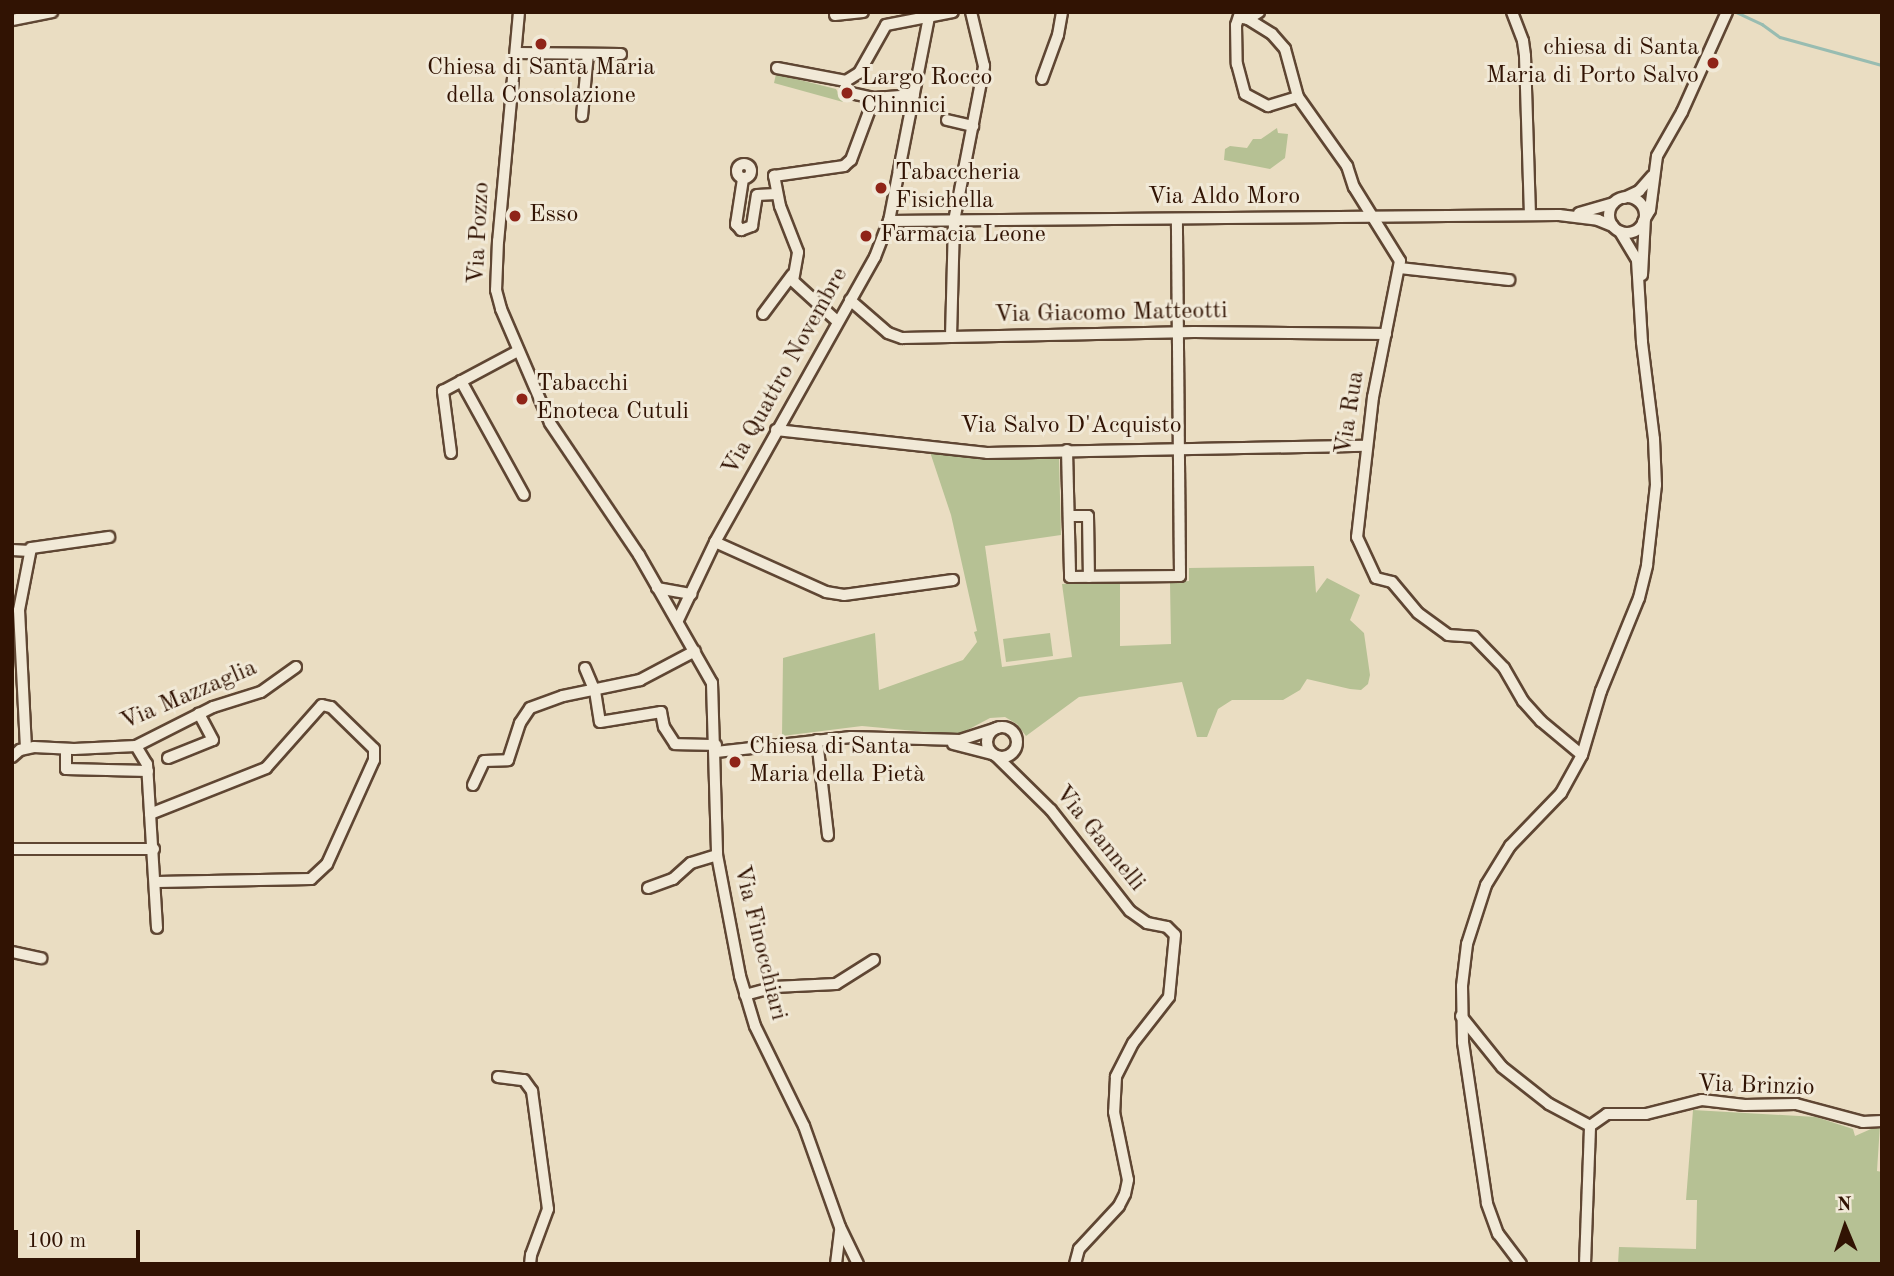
<!DOCTYPE html>
<meta charset="utf-8">
<style>
body{margin:0}
#map{position:relative;width:1894px;height:1276px;overflow:hidden;background:#eaddc2;font-family:"Old Standard TT",serif}
div>[style]{position:absolute}
[style*='--x']{left:calc(var(--x)*1px);top:calc(var(--y)*1px);width:calc(var(--w)*1px);rotate:calc(var(--a)*1deg)}
.green>*{inset:0;background:#b6c194}
.stream>*{height:2.5px;margin:-1.25px;padding:0 1.25px;transform-origin:1.25px;border-radius:1.25px;background:#98bcb1}
.roads{filter:drop-shadow(2px 0 #5f4633) drop-shadow(-2px 0 #5f4633) drop-shadow(0 2px #5f4633) drop-shadow(0 -2px #5f4633)}
.minor>*{height:10px;margin:-5px;padding:0 5px;transform-origin:5px;border-radius:5px;background:#f1e9d7}
.minor>.ring{margin:-5px;padding:0;box-sizing:content-box;background:none;border:10px solid #f1e9d7;border-radius:50%}
.dots>*{width:19px;height:19px;translate:-50% -50%;box-sizing:border-box;border:4px solid #f1e9d7;border-radius:50%}
span{translate:-50% -50%;white-space:nowrap;text-align:center;line-height:1.15;-webkit-text-stroke:6px #f1e9d7;paint-order:stroke}
.poi-label{font-size:24px;color:#311303}
.right{translate:-100% -50%;text-align:right}
.left{translate:0 -50%;text-align:left}
.street-label{font-size:24px;color:#311303}
.frame{position:absolute;inset:0;border:14px solid #311303;pointer-events:none}
.north{position:absolute;left:1810px;top:1192px;width:70px;height:70px;-webkit-text-stroke:5px #f1e9d7;paint-order:stroke;rotate:358deg;font-size:19px;font-weight:700;line-height:28px;text-align:center;color:#311303}
.north::after{content:'';display:block;margin:auto;width:24px;height:32px;background:#311303;clip-path:polygon(50% 0,100% 100%,50% 72%,0 100%)}
.scale{position:absolute;left:14px;top:1230px;width:126px;height:32px;box-sizing:border-box;border:4px solid #311303;border-top:0;padding-left:9px;font-size:21px;line-height:24px;white-space:nowrap;color:#311303;-webkit-text-stroke:5px #f1e9d7;paint-order:stroke}
</style>
<div id="map">
<div class="green">
<div style="clip-path:polygon(776px 74px,836px 89px,843px 102px,774px 83px)"></div>
<div style="clip-path:polygon(1277px 128px,1278px 133px,1288px 134px,1285px 158px,1270px 169px,1224px 160px,1225px 149px,1230px 146px,1247px 148px,1253px 139px,1261px 139px)"></div>
<div style="clip-path:polygon(930px 452px,985px 460px,1059px 458px,1061px 535px,985px 546px,1002px 667px,1072px 657px,1062px 584px,1120px 583px,1120px 646px,1171px 644px,1170px 582px,1189px 581px,1189px 568px,1314px 566px,1316px 593px,1327px 578px,1360px 595px,1350px 620px,1364px 633px,1370px 675px,1368px 684px,1361px 690px,1350px 689px,1307px 679px,1300px 690px,1283px 700px,1232px 700px,1218px 709px,1207px 737px,1197px 737px,1182px 682px,1079px 697px,1026px 736px,1017px 724px,1005px 717px,990px 718px,958px 735px,862px 726px,782px 736px,783px 658px,875px 633px,879px 690px,963px 660px,977px 642px,974px 632px,977px 631px,951px 515px)"></div>
<div style="clip-path:polygon(1050px 633px,1053px 656px,1006px 662px,1003px 639px)"></div>
<div style="clip-path:polygon(1693px 1110px,1816px 1117px,1853px 1129px,1855px 1136px,1880px 1125px,1877px 1171px,1882px 1172px,1882px 1264px,1618px 1264px,1619px 1247px,1696px 1249px,1697px 1200px,1686px 1200px)"></div>
</div>
<div class="stream">
<div style="--x:1736;--y:12;--w:29;--a:25"></div>
<div style="--x:1762;--y:24;--w:22;--a:36"></div>
<div style="--x:1780;--y:37;--w:106;--a:15.4"></div>
</div>
<div class="roads">
<div class="minor">
<div style="--x:519;--y:12;--w:230;--a:95.2"></div>
<div style="--x:498;--y:241;--w:49;--a:92.3"></div>
<div style="--x:496;--y:290;--w:20;--a:75"></div>
<div style="--x:501;--y:309;--w:124;--a:66.7"></div>
<div style="--x:550;--y:423;--w:159;--a:56"></div>
<div style="--x:639;--y:555;--w:147;--a:60.3"></div>
<div style="--x:712;--y:683;--w:172;--a:88.3"></div>
<div style="--x:717;--y:855;--w:123;--a:79.2"></div>
<div style="--x:740;--y:976;--w:52;--a:73.3"></div>
<div style="--x:755;--y:1026;--w:111;--a:63.9"></div>
<div style="--x:804;--y:1126;--w:107;--a:70.4"></div>
<div style="--x:840;--y:1227;--w:41;--a:64.1"></div>
<div style="--x:1512;--y:12;--w:31;--a:69"></div>
<div style="--x:1523;--y:41;--w:15;--a:82"></div>
<div style="--x:1525;--y:56;--w:159;--a:88.2"></div>
<div style="--x:835;--y:15;--w:28;--a:-6"></div>
<div style="--x:1239;--y:16;--w:9;--a:108"></div>
<div style="--x:1236;--y:25;--w:39;--a:89"></div>
<div style="--x:1237;--y:64;--w:31;--a:75"></div>
<div style="--x:1245;--y:94;--w:26;--a:28"></div>
<div style="--x:1268;--y:106;--w:31;--a:-17"></div>
<div style="--x:1243;--y:18;--w:5;--a:11"></div>
<div style="--x:1248;--y:19;--w:13;--a:-32"></div>
<div style="--x:1248;--y:19;--w:28;--a:32"></div>
<div style="--x:1272;--y:34;--w:20;--a:49"></div>
<div style="--x:1285;--y:49;--w:50;--a:74.8"></div>
<div style="--x:1298;--y:97;--w:85;--a:54.6"></div>
<div style="--x:1347;--y:166;--w:22;--a:72"></div>
<div style="--x:1354;--y:187;--w:87;--a:58.1"></div>
<div style="--x:1400;--y:261;--w:139;--a:101.2"></div>
<div style="--x:1373;--y:397;--w:141;--a:96.5"></div>
<div style="--x:1357;--y:537;--w:45;--a:65.1"></div>
<div style="--x:1376;--y:578;--w:16;--a:14"></div>
<div style="--x:1392;--y:582;--w:40;--a:50"></div>
<div style="--x:1418;--y:613;--w:37;--a:36"></div>
<div style="--x:1448;--y:635;--w:26;--a:4"></div>
<div style="--x:1474;--y:637;--w:43;--a:45.9"></div>
<div style="--x:1504;--y:668;--w:38;--a:60"></div>
<div style="--x:1523;--y:701;--w:27;--a:48"></div>
<div style="--x:1541;--y:721;--w:53;--a:39.7"></div>
<div style="--x:12;--y:20;--w:41;--a:-11.3"></div>
<div style="--x:517;--y:53;--w:104;--a:0.6"></div>
<div style="--x:777;--y:68;--w:70;--a:10.7"></div>
<div style="--x:846;--y:81;--w:15;--a:-32"></div>
<div style="--x:859;--y:73;--w:55;--a:-60.6"></div>
<div style="--x:886;--y:25;--w:68;--a:-11"></div>
<div style="--x:1042;--y:79;--w:47;--a:-70"></div>
<div style="--x:1058;--y:35;--w:23;--a:-80"></div>
<div style="--x:846;--y:81;--w:11;--a:90"></div>
<div style="--x:846;--y:92;--w:29;--a:12"></div>
<div style="--x:582;--y:116;--w:62;--a:-84.5"></div>
<div style="--x:947;--y:120;--w:27;--a:13"></div>
<div class="ring" style="left:737px;top:164px;width:4px;height:4px"></div>
<div style="--x:743;--y:179;--w:46;--a:98.8"></div>
<div style="--x:736;--y:224;--w:8;--a:50"></div>
<div style="--x:741;--y:230;--w:12;--a:-20"></div>
<div style="--x:752;--y:226;--w:31;--a:-81"></div>
<div style="--x:757;--y:195;--w:19;--a:-3"></div>
<div class="ring" style="left:1609px;top:197px;width:26px;height:26px"></div>
<div style="--x:1624;--y:198;--w:17;--a:-25"></div>
<div style="--x:1639;--y:191;--w:20;--a:-49"></div>
<div style="--x:1579;--y:213;--w:36;--a:-16"></div>
<div style="--x:889;--y:221;--w:670;--a:-0.51"></div>
<div style="--x:1559;--y:215;--w:39;--a:7"></div>
<div style="--x:1598;--y:220;--w:16;--a:22"></div>
<div style="--x:1643;--y:222;--w:14;--a:-60"></div>
<div style="--x:1650;--y:210;--w:54;--a:-82.6"></div>
<div style="--x:1657;--y:156;--w:51;--a:-60.4"></div>
<div style="--x:1682;--y:112;--w:110;--a:-65.8"></div>
<div style="--x:1400;--y:268;--w:110;--a:6.3"></div>
<div style="--x:1642;--y:275;--w:57;--a:-87"></div>
<div style="--x:850;--y:300;--w:50;--a:41"></div>
<div style="--x:888;--y:333;--w:15;--a:20"></div>
<div style="--x:902;--y:338;--w:292;--a:-1.2"></div>
<div style="--x:1194;--y:332;--w:192;--a:0.6"></div>
<div style="--x:763;--y:314;--w:49;--a:-53.4"></div>
<div style="--x:837;--y:321;--w:59;--a:-137.7"></div>
<div style="--x:793;--y:281;--w:29;--a:-80"></div>
<div style="--x:798;--y:252;--w:49;--a:-111.4"></div>
<div style="--x:780;--y:206;--w:31;--a:-101"></div>
<div style="--x:774;--y:176;--w:71;--a:-8.1"></div>
<div style="--x:844;--y:166;--w:9;--a:-41"></div>
<div style="--x:851;--y:160;--w:66;--a:-69.6"></div>
<div style="--x:874;--y:98;--w:40;--a:-4.3"></div>
<div style="--x:951;--y:337;--w:116;--a:-88.5"></div>
<div style="--x:954;--y:221;--w:158;--a:-79"></div>
<div style="--x:984;--y:66;--w:56;--a:-103.5"></div>
<div style="--x:461;--y:381;--w:130;--a:61.1"></div>
<div style="--x:776;--y:430;--w:212;--a:6.2"></div>
<div style="--x:987;--y:453;--w:379;--a:-1.1"></div>
<div style="--x:1067;--y:450;--w:127;--a:88.6"></div>
<div style="--x:1070;--y:577;--w:110;--a:-0.5"></div>
<div style="--x:1180;--y:576;--w:357;--a:-90.5"></div>
<div style="--x:451;--y:453;--w:63;--a:-97.4"></div>
<div style="--x:443;--y:391;--w:83;--a:-28.1"></div>
<div style="--x:1069;--y:516;--w:19;--a:0"></div>
<div style="--x:1088;--y:516;--w:61;--a:89.1"></div>
<div style="--x:715;--y:542;--w:122;--a:24.2"></div>
<div style="--x:826;--y:592;--w:18;--a:9"></div>
<div style="--x:844;--y:595;--w:110;--a:-7.8"></div>
<div style="--x:12;--y:550;--w:18;--a:3"></div>
<div style="--x:657;--y:588;--w:35;--a:10"></div>
<div style="--x:678;--y:620;--w:86;--a:-64.6"></div>
<div style="--x:715;--y:542;--w:327;--a:-60.7"></div>
<div style="--x:875;--y:257;--w:39;--a:-69"></div>
<div style="--x:889;--y:221;--w:213;--a:-78.9"></div>
<div style="--x:585;--y:668;--w:25;--a:67"></div>
<div style="--x:595;--y:691;--w:31;--a:81"></div>
<div style="--x:600;--y:722;--w:62;--a:-9.3"></div>
<div style="--x:661;--y:712;--w:15;--a:79"></div>
<div style="--x:664;--y:727;--w:20;--a:57"></div>
<div style="--x:675;--y:744;--w:41;--a:1.4"></div>
<div class="ring" style="left:987px;top:727px;width:20px;height:20px"></div>
<div style="--x:817;--y:740;--w:96;--a:83.4"></div>
<div style="--x:953;--y:744;--w:40;--a:14.4"></div>
<div style="--x:136;--y:746;--w:21;--a:59"></div>
<div style="--x:147;--y:764;--w:164;--a:86.5"></div>
<div style="--x:26;--y:748;--w:138;--a:-92.9"></div>
<div style="--x:19;--y:610;--w:63;--a:-79"></div>
<div style="--x:31;--y:548;--w:79;--a:-8"></div>
<div style="--x:66;--y:749;--w:20;--a:90"></div>
<div style="--x:66;--y:769;--w:82;--a:1.4"></div>
<div style="--x:716;--y:752;--w:136;--a:-6.3"></div>
<div style="--x:851;--y:737;--w:109;--a:1.6"></div>
<div style="--x:960;--y:740;--w:40;--a:-18"></div>
<div style="--x:996;--y:756;--w:77;--a:44.5"></div>
<div style="--x:1051;--y:810;--w:128;--a:52"></div>
<div style="--x:1130;--y:911;--w:21;--a:35"></div>
<div style="--x:1147;--y:923;--w:20;--a:11"></div>
<div style="--x:1167;--y:927;--w:11;--a:45"></div>
<div style="--x:1175;--y:935;--w:62;--a:95.5"></div>
<div style="--x:1169;--y:997;--w:58;--a:128"></div>
<div style="--x:1133;--y:1043;--w:38;--a:117"></div>
<div style="--x:1116;--y:1077;--w:35;--a:93"></div>
<div style="--x:1114;--y:1112;--w:69;--a:78.4"></div>
<div style="--x:1128;--y:1180;--w:14;--a:102"></div>
<div style="--x:1125;--y:1194;--w:13;--a:117"></div>
<div style="--x:1119;--y:1206;--w:59;--a:132.9"></div>
<div style="--x:1079;--y:1249;--w:16;--a:105"></div>
<div style="--x:12;--y:757;--w:11;--a:-41"></div>
<div style="--x:20;--y:750;--w:14;--a:-12"></div>
<div style="--x:34;--y:747;--w:40;--a:2.9"></div>
<div style="--x:74;--y:749;--w:62;--a:-2.8"></div>
<div style="--x:136;--y:746;--w:86;--a:-26.9"></div>
<div style="--x:213;--y:707;--w:50;--a:-17.4"></div>
<div style="--x:261;--y:692;--w:43;--a:-35.5"></div>
<div style="--x:168;--y:758;--w:48;--a:-21.8"></div>
<div style="--x:213;--y:740;--w:30;--a:-118"></div>
<div style="--x:473;--y:785;--w:26;--a:-65"></div>
<div style="--x:484;--y:761;--w:24;--a:-2"></div>
<div style="--x:508;--y:760;--w:39;--a:-72"></div>
<div style="--x:520;--y:723;--w:18;--a:-56"></div>
<div style="--x:530;--y:708;--w:35;--a:-20"></div>
<div style="--x:563;--y:696;--w:79;--a:-11.7"></div>
<div style="--x:640;--y:680;--w:62;--a:-27.8"></div>
<div style="--x:150;--y:814;--w:125;--a:-21.6"></div>
<div style="--x:266;--y:768;--w:84;--a:-48.4"></div>
<div style="--x:322;--y:705;--w:9;--a:13"></div>
<div style="--x:331;--y:707;--w:60;--a:44.3"></div>
<div style="--x:374;--y:749;--w:11;--a:90"></div>
<div style="--x:374;--y:760;--w:114;--a:114.3"></div>
<div style="--x:327;--y:864;--w:22;--a:137"></div>
<div style="--x:311;--y:879;--w:154;--a:178.9"></div>
<div style="--x:12;--y:849;--w:142;--a:0"></div>
<div style="--x:648;--y:888;--w:27;--a:-20"></div>
<div style="--x:673;--y:879;--w:24;--a:-42"></div>
<div style="--x:691;--y:863;--w:27;--a:-17"></div>
<div style="--x:12;--y:952;--w:30;--a:12"></div>
<div style="--x:745;--y:995;--w:30;--a:-15"></div>
<div style="--x:774;--y:987;--w:62;--a:-2.8"></div>
<div style="--x:836;--y:984;--w:45;--a:-32.3"></div>
<div style="--x:1461;--y:1016;--w:65;--a:51.2"></div>
<div style="--x:1502;--y:1067;--w:60;--a:38.2"></div>
<div style="--x:1549;--y:1104;--w:47;--a:28.2"></div>
<div style="--x:498;--y:1077;--w:26;--a:7"></div>
<div style="--x:524;--y:1080;--w:14;--a:54"></div>
<div style="--x:532;--y:1091;--w:119;--a:82.3"></div>
<div style="--x:548;--y:1209;--w:49;--a:110.3"></div>
<div style="--x:531;--y:1255;--w:9;--a:96"></div>
<div style="--x:1590;--y:1126;--w:21;--a:-35"></div>
<div style="--x:1607;--y:1114;--w:39;--a:0"></div>
<div style="--x:1646;--y:1114;--w:58;--a:-14"></div>
<div style="--x:1702;--y:1100;--w:43;--a:6.6"></div>
<div style="--x:1745;--y:1105;--w:51;--a:-1.1"></div>
<div style="--x:1796;--y:1104;--w:69;--a:15"></div>
<div style="--x:1863;--y:1122;--w:19;--a:-3"></div>
<div style="--x:836;--y:1264;--w:34;--a:-83"></div>
<div style="--x:1521;--y:1264;--w:38;--a:-127"></div>
<div style="--x:1498;--y:1234;--w:33;--a:-110"></div>
<div style="--x:1487;--y:1203;--w:163;--a:-98.5"></div>
<div style="--x:1463;--y:1042;--w:56;--a:-91"></div>
<div style="--x:1462;--y:986;--w:42;--a:-83.2"></div>
<div style="--x:1467;--y:944;--w:62;--a:-72.1"></div>
<div style="--x:1486;--y:885;--w:46;--a:-58.4"></div>
<div style="--x:1510;--y:846;--w:74;--a:-46.1"></div>
<div style="--x:1561;--y:793;--w:43;--a:-61.1"></div>
<div style="--x:1582;--y:755;--w:67;--a:-73.5"></div>
<div style="--x:1601;--y:691;--w:100;--a:-67.8"></div>
<div style="--x:1639;--y:598;--w:34;--a:-76"></div>
<div style="--x:1647;--y:565;--w:81;--a:-83.6"></div>
<div style="--x:1656;--y:485;--w:46;--a:-92.5"></div>
<div style="--x:1654;--y:439;--w:98;--a:-97.1"></div>
<div style="--x:1642;--y:342;--w:82;--a:-93.5"></div>
<div style="--x:1637;--y:260;--w:33;--a:-121"></div>
<div style="--x:1585;--y:1264;--w:138;--a:-87.9"></div>
</div>
</div>
<div class="dots">
<div style="left:541px;top:44px;background:#8f2418"></div>
<div style="left:1713px;top:63px;background:#8f2418"></div>
<div style="left:847px;top:93px;background:#8f2418"></div>
<div style="left:881px;top:188px;background:#8f2418"></div>
<div style="left:515px;top:216px;background:#8f2418"></div>
<div style="left:866px;top:236px;background:#8f2418"></div>
<div style="left:522px;top:399px;background:#8f2418"></div>
<div style="left:735px;top:762px;background:#8f2418"></div>
</div>
<div class="poi-label">
<span class="right" style="left:1699px;top:63px">chiesa di Santa<br>Maria di Porto Salvo</span>
<span style="left:541px;top:83px">Chiesa di Santa Maria<br>della Consolazione</span>
<span class="left" style="left:861px;top:93px">Largo Rocco<br>Chinnici</span>
<span class="left" style="left:895px;top:188px">Tabaccheria<br>Fisichella</span>
<span class="left" style="left:529px;top:216px">Esso</span>
<span class="left" style="left:880px;top:236px">Farmacia Leone</span>
<span class="left" style="left:536px;top:399px">Tabacchi<br>Enoteca Cutuli</span>
<span class="left" style="left:749px;top:762px">Chiesa di Santa<br>Maria della Pietà</span>
</div>
<div class="street-label">
<span style="left:1224px;top:198px">Via Aldo Moro</span>
<span style="left:480px;top:233px;rotate:-87deg">Via Pozzo</span>
<span style="left:1111px;top:314px;rotate:-1deg">Via Giacomo Matteotti</span>
<span style="left:786px;top:372px;rotate:-61deg">Via Quattro Novembre</span>
<span style="left:1351px;top:413px;rotate:-81deg">Via Rua</span>
<span style="left:1071px;top:427px">Via Salvo D'Acquisto</span>
<span style="left:189px;top:696px;rotate:-23deg">Via Mazzaglia</span>
<span style="left:1099px;top:839px;rotate:51deg">Via Gannelli</span>
<span style="left:759px;top:943px;rotate:76deg">Via Finocchiari</span>
<span style="left:1756px;top:1087px;rotate:2deg">Via Brinzio</span>
</div>
<div class="frame"></div>
<div class="north">N</div>
<div class="scale">100 m</div>
</div>
